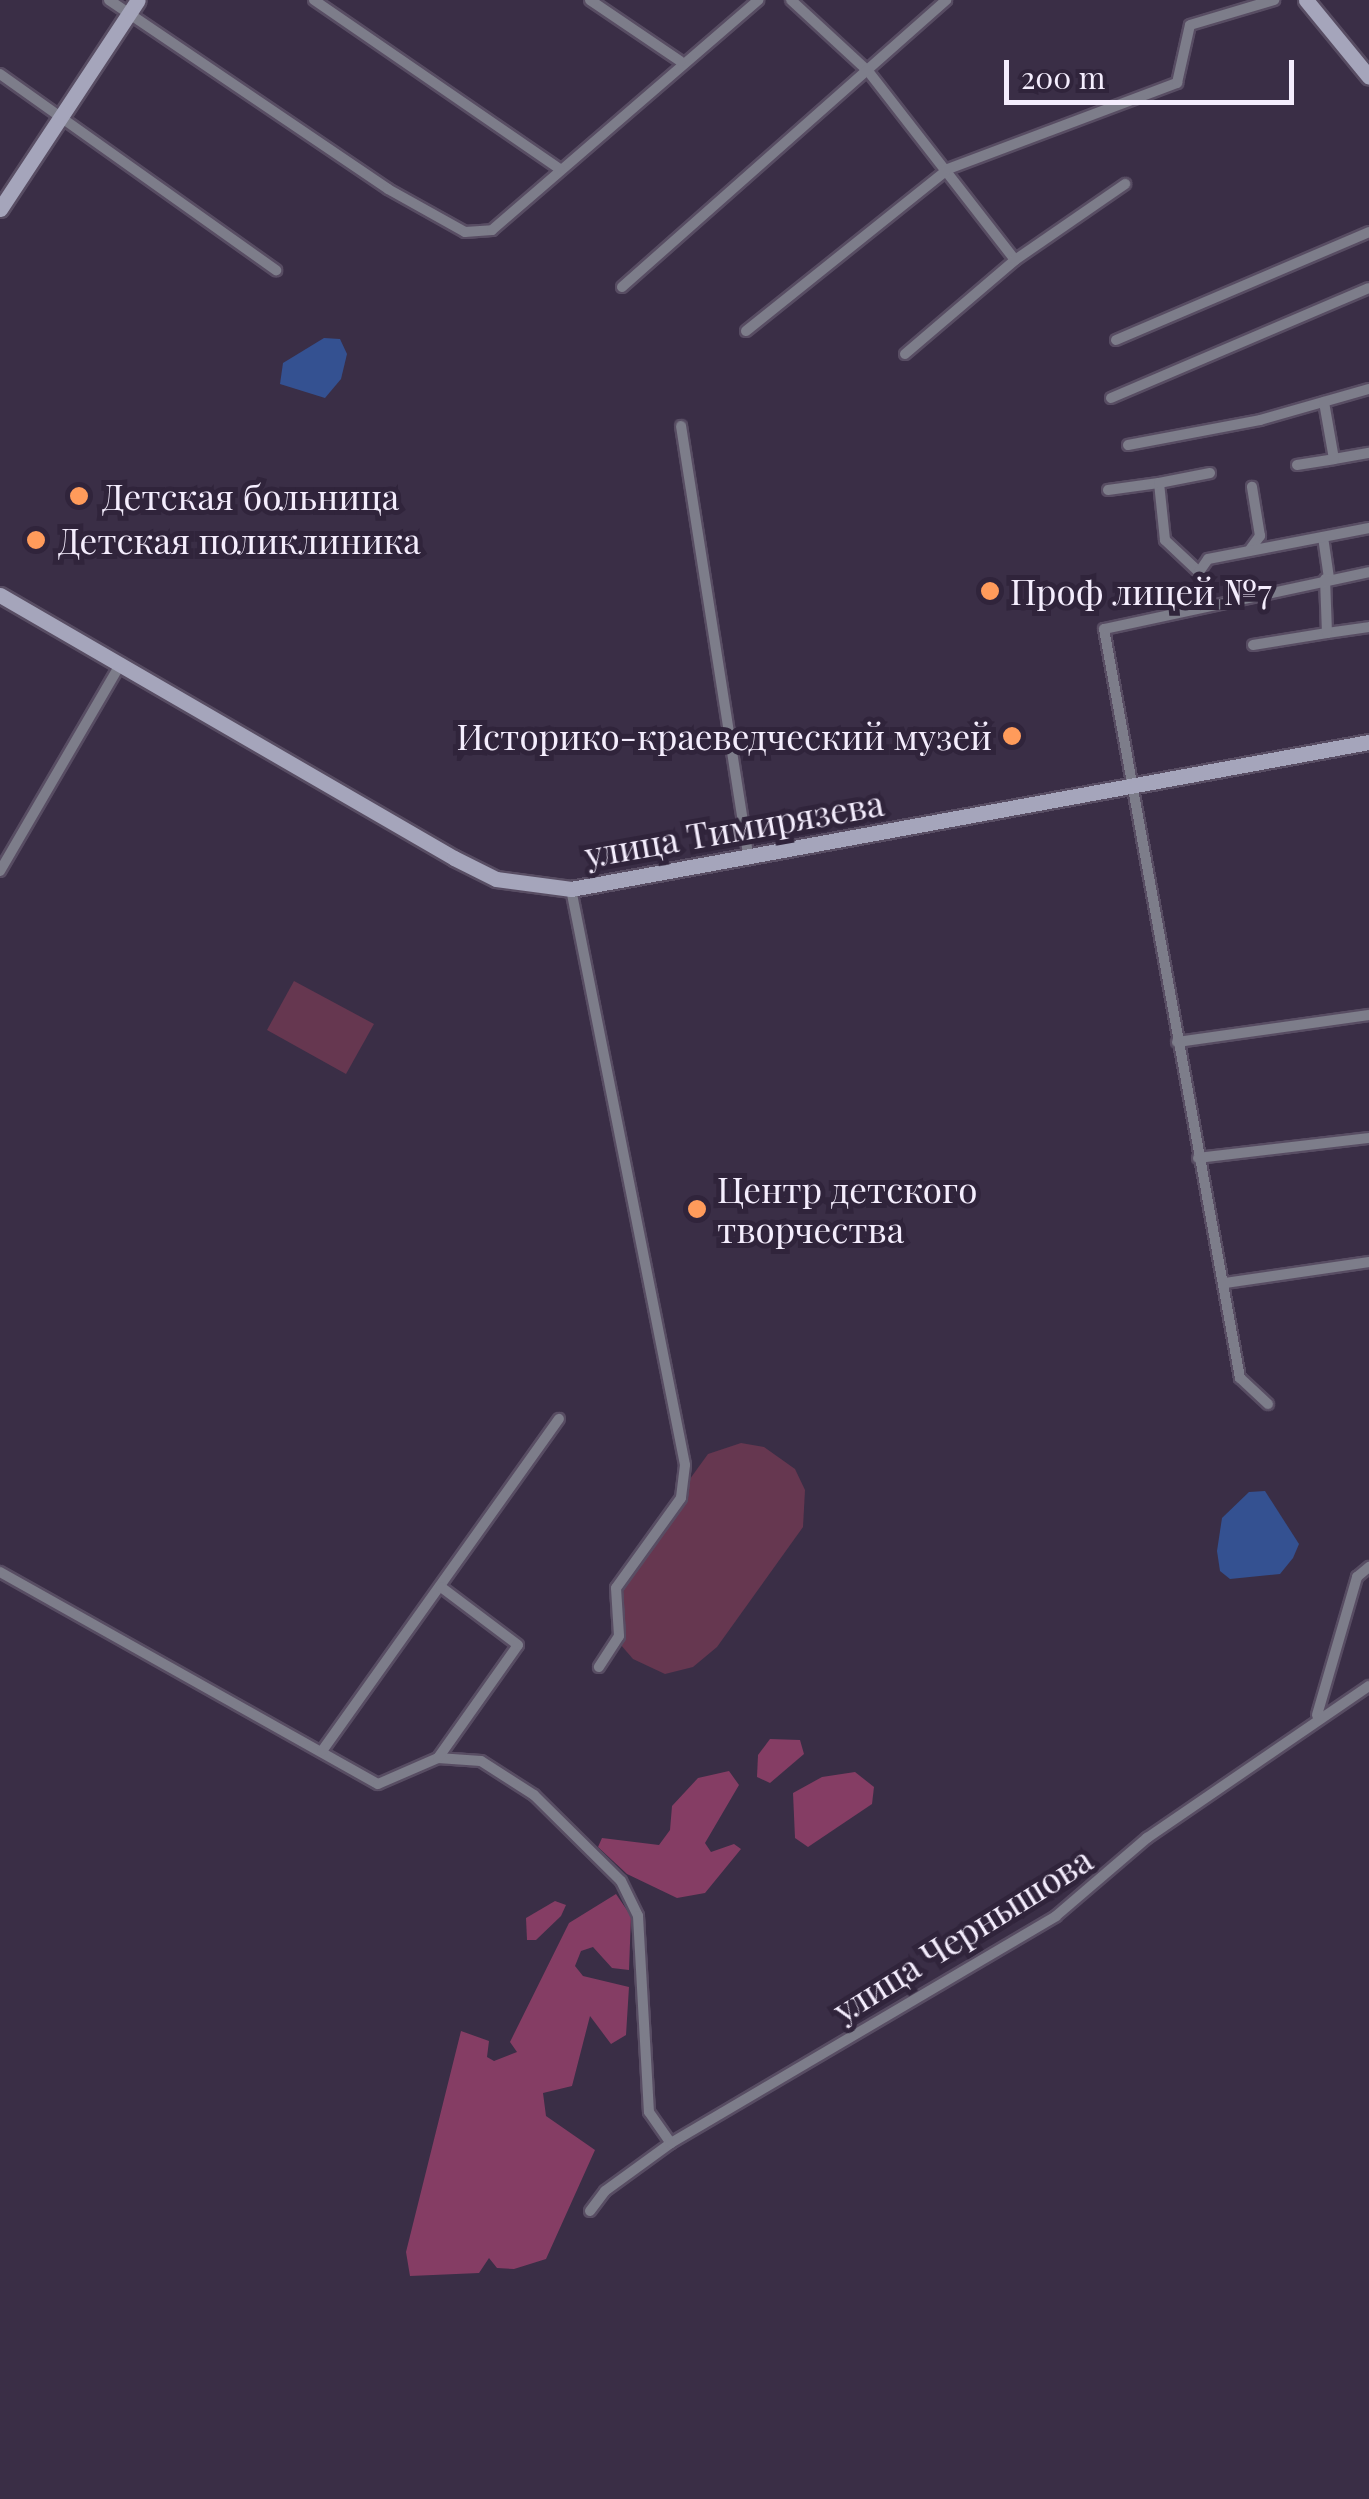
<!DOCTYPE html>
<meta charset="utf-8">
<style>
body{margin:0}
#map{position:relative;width:1369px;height:2499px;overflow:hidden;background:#3a2e46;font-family:"Playfair Display",serif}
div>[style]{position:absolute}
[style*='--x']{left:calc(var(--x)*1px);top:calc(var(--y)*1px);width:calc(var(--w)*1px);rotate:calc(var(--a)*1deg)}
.green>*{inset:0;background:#663750}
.forest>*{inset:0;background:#853d64}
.water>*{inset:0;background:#345191}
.roads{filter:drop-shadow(2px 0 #584d63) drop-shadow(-2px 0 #584d63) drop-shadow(0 2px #584d63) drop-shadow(0 -2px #584d63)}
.street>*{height:10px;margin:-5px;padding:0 5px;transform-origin:5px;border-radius:5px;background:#7d7d8a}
.secondary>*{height:15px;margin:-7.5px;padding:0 7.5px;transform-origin:7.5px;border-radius:7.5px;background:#a5a5bb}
.dots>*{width:28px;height:28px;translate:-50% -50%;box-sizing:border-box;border:5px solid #30243b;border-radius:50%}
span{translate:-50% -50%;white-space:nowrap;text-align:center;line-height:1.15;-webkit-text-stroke:10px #30243b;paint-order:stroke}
.poi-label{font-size:35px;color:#f4edfd}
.left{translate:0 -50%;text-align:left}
.right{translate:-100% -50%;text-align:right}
.street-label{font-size:35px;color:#f4edfd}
.scale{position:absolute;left:1004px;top:60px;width:290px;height:45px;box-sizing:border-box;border:5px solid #f4edfd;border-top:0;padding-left:12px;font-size:30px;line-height:35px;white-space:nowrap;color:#f4edfd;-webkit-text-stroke:8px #30243b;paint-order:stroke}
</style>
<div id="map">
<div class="green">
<div style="clip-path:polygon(294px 981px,374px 1024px,346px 1074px,267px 1030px)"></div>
<div style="clip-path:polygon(741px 1443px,764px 1447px,795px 1469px,805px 1490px,803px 1527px,717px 1647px,693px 1667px,665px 1674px,633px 1659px,614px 1637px,611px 1588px,708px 1454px)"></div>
</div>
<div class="forest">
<div style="clip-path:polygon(770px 1739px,800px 1740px,804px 1754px,770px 1783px,757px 1777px,758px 1755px)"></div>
<div style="clip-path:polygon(729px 1771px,739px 1785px,705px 1843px,711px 1852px,734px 1844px,741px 1849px,705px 1893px,677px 1898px,627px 1874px,598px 1847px,602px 1838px,659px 1845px,670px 1830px,672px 1806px,698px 1778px)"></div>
<div style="clip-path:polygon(855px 1772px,874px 1787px,872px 1804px,808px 1847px,795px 1838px,793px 1793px,822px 1777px)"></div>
<div style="clip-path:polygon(616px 1894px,631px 1916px,629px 1970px,612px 1968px,593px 1947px,581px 1951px,575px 1966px,583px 1976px,629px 1987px,626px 2035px,611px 2044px,590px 2016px,572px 2086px,543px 2093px,546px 2116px,595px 2150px,546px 2259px,514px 2269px,497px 2268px,489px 2258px,479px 2273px,410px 2276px,406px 2252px,461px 2031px,489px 2041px,487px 2057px,494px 2061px,517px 2052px,510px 2042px,569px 1923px)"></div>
<div style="clip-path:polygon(555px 1901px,566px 1905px,561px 1916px,536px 1940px,527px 1940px,526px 1918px)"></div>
</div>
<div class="water">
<div style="clip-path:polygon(324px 338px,340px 339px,347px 354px,341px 379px,325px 398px,280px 384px,283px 363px)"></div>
<div style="clip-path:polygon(1265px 1491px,1299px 1544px,1293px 1558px,1280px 1574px,1230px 1579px,1220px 1571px,1217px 1551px,1222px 1518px,1249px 1492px)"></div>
</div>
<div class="roads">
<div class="street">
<div style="--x:109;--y:0;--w:337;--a:34.1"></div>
<div style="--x:388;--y:189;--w:88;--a:29.2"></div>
<div style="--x:465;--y:232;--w:27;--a:-4"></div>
<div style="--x:492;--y:230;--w:352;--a:-40.8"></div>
<div style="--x:314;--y:0;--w:298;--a:34.5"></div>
<div style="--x:590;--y:0;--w:109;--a:34.1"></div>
<div style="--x:791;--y:0;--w:105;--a:42.7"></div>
<div style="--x:868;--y:71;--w:239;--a:52.1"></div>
<div style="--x:0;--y:74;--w:339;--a:35.4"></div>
<div style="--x:622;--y:287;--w:433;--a:-41.5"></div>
<div style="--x:746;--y:331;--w:259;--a:-38.7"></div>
<div style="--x:948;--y:169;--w:245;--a:-20.6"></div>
<div style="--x:1177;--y:83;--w:59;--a:-77.4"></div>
<div style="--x:1190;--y:25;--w:88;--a:-16.6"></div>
<div style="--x:1116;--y:340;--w:275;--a:-23.1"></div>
<div style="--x:905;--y:354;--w:145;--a:-40.5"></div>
<div style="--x:1015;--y:260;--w:134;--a:-34.6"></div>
<div style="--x:1111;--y:398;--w:280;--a:-23.1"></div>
<div style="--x:681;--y:426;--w:433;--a:81.1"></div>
<div style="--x:1128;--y:445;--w:134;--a:-10.7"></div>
<div style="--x:1260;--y:420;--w:113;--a:-15.9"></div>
<div style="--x:1334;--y:459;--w:36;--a:-10"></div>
<div style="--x:1297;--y:465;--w:37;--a:-9"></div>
<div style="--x:1334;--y:459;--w:58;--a:-100"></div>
<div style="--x:1108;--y:490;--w:51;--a:-7.8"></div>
<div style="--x:1323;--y:537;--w:41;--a:81.7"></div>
<div style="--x:1249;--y:551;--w:19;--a:-54"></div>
<div style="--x:1260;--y:536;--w:50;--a:-99.3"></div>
<div style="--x:1199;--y:572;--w:47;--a:-136.7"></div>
<div style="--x:1165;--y:540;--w:57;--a:-96"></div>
<div style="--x:1159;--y:483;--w:52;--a:-11.1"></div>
<div style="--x:1206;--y:604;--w:33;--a:-102"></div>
<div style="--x:1199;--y:572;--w:16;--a:-55"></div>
<div style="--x:1208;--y:559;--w:164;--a:-10.9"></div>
<div style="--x:1327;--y:633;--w:42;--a:-8.1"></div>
<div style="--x:1253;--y:645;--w:75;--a:-9.2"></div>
<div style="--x:1327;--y:633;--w:54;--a:-92.1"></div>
<div style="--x:0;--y:871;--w:241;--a:-59.8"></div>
<div style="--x:571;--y:889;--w:587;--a:78.8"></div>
<div style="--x:685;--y:1465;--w:33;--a:97"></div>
<div style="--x:681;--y:1498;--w:111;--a:125.8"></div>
<div style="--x:616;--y:1588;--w:48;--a:86.4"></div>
<div style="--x:619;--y:1636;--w:37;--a:123"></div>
<div style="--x:1177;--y:1042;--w:194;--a:-8"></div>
<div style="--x:1198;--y:1158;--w:172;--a:-6.7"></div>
<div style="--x:1225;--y:1283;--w:146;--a:-8.3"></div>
<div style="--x:1268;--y:1404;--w:38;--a:-137"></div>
<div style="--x:1240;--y:1378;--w:761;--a:-100.29"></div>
<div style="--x:1104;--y:629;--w:271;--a:-12.1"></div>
<div style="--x:0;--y:1572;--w:433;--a:29.3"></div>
<div style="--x:378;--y:1784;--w:65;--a:-23.4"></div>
<div style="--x:438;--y:1758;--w:43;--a:4"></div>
<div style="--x:481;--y:1761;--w:63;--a:32.7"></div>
<div style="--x:534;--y:1795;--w:122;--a:44.7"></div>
<div style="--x:621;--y:1881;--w:39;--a:64"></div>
<div style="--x:638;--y:1916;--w:196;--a:86.8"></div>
<div style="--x:649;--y:2112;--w:38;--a:55"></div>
<div style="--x:1317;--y:1715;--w:144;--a:-73.8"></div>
<div style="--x:1357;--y:1577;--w:16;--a:-40"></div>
<div style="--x:322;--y:1751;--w:408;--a:-54.5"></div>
<div style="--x:438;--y:1758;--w:138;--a:-54.7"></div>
<div style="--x:518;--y:1645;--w:96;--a:-143"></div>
<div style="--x:590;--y:2211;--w:25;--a:-53"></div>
<div style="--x:605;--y:2191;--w:82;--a:-36"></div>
<div style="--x:671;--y:2143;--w:447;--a:-30.5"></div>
<div style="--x:1056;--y:1916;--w:120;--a:-40.6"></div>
<div style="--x:1147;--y:1838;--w:269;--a:-34.4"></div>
</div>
<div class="secondary">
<div style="--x:1306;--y:0;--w:99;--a:50.7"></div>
<div style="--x:0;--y:209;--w:250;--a:-56.6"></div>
<div style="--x:0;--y:595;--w:525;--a:30.08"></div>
<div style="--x:454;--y:858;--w:47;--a:26.6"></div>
<div style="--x:496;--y:879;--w:76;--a:7.6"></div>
<div style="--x:571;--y:889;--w:811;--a:-10.44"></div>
</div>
</div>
<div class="dots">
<div style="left:79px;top:496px;background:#ff9b5b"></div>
<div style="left:36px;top:540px;background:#ff9b5b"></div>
<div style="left:990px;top:591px;background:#ff9b5b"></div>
<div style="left:1012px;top:736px;background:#ff9b5b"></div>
<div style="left:697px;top:1209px;background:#ff9b5b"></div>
</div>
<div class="poi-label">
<span class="left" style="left:102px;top:496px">Детская больница</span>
<span class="left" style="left:58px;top:540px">Детская поликлиника</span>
<span class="left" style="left:1010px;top:591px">Проф лицей №7</span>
<span class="right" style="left:992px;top:736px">Историко-краеведческий музей</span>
<span class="left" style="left:717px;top:1209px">Центр детского<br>творчества</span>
</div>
<div class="street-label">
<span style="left:734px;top:828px;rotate:-10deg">улица Тимирязева</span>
<span style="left:962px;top:1934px;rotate:-32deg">улица Чернышова</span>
</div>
<div class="scale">200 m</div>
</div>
